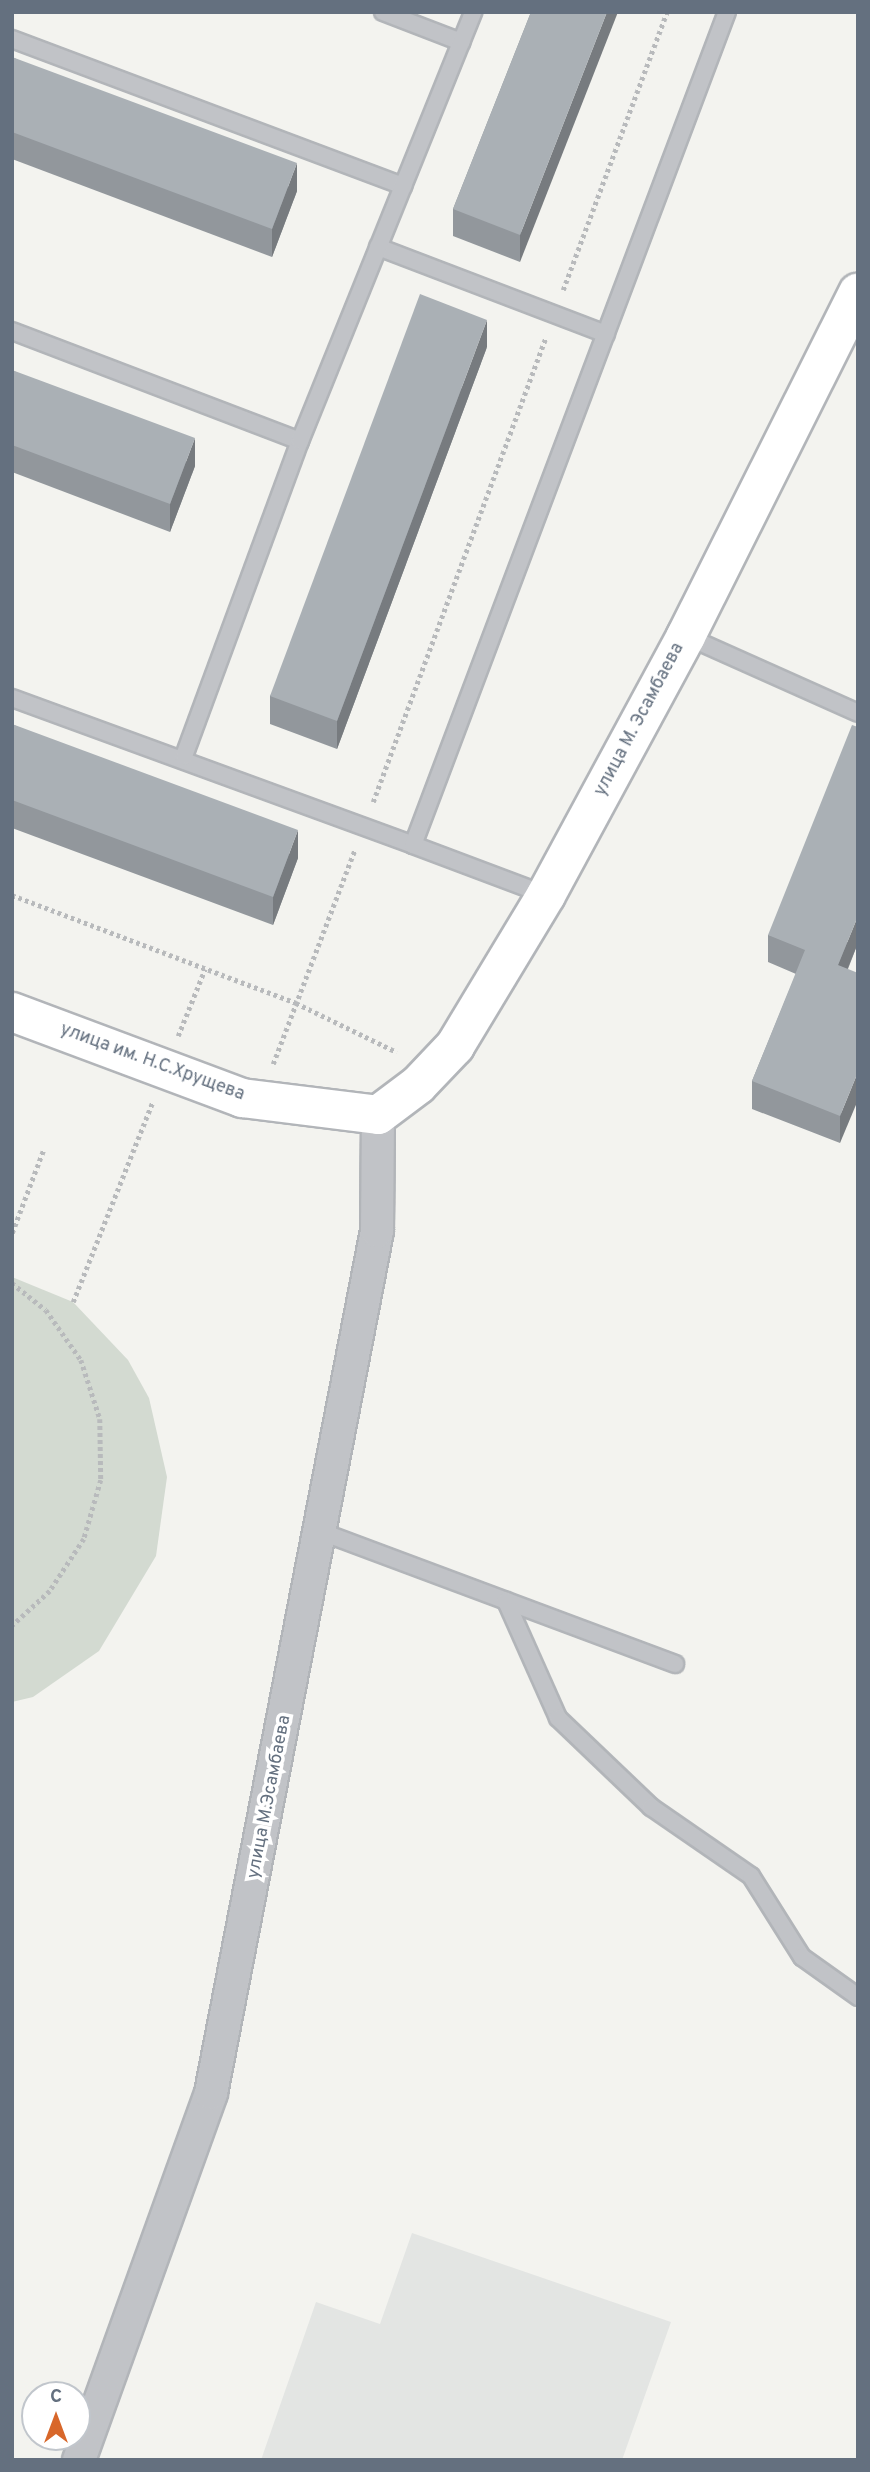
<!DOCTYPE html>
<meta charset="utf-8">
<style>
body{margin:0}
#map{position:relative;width:870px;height:2472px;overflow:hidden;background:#f3f3ef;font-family:Overpass,sans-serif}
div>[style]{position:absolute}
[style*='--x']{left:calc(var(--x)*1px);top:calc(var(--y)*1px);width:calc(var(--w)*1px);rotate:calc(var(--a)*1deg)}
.built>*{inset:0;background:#e3e5e3}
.green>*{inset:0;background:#d3dad1}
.path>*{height:4.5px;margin-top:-2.25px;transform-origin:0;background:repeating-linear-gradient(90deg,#b8babc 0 3.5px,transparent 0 7px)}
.roads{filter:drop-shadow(2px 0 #b2b5b9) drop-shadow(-2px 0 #b2b5b9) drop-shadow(0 2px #b2b5b9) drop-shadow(0 -2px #b2b5b9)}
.lane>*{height:16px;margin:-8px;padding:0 8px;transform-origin:8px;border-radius:8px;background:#c1c3c7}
.street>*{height:32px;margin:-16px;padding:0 16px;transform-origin:16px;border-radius:16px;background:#c1c3c7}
.primary>*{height:38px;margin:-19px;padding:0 19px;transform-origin:19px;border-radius:19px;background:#fff}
.wall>*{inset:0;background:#92979c}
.shaded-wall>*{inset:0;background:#777b7f}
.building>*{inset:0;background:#aab0b5}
span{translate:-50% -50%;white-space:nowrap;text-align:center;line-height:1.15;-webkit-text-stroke:7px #fff;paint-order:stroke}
.street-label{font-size:18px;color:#64707f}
.frame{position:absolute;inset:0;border:14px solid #64707f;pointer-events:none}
.north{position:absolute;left:21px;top:2381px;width:70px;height:70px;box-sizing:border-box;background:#fff;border:2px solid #c1c6cc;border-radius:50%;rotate:0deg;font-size:19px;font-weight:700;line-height:28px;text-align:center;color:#64707f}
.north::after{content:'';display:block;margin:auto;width:24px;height:32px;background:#d8672a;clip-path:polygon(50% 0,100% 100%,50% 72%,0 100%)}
</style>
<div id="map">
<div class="built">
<div style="clip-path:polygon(412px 2233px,671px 2322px,622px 2460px,261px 2460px,316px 2302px,380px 2324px)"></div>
</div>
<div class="green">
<div style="clip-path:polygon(12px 1277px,73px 1302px,128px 1360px,149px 1398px,167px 1477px,156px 1556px,99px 1651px,33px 1697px,12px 1702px)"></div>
</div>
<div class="path">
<div style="--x:563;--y:290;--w:297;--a:-69.5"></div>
<div style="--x:373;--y:802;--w:495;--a:-69.6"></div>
<div style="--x:12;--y:895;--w:304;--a:20.8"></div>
<div style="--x:296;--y:1003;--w:112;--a:25.9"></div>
<div style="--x:178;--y:1036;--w:72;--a:-68.1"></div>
<div style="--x:273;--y:1064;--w:230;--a:-69.1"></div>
<div style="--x:12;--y:1233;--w:88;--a:-69.3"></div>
<div style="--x:12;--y:1283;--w:43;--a:38.5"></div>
<div style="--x:46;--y:1310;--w:61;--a:55"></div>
<div style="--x:81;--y:1360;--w:62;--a:72.1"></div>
<div style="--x:100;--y:1419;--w:61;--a:89.1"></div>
<div style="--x:101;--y:1480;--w:61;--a:106.1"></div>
<div style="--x:84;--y:1539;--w:62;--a:123.2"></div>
<div style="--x:50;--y:1591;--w:52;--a:137.4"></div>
<div style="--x:73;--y:1302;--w:214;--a:-68.3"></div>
</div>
<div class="roads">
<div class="lane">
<div style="--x:383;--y:12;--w:84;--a:21"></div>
<div style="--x:12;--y:39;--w:418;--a:20.6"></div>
<div style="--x:378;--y:247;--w:244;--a:20.9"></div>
<div style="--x:12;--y:331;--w:308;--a:20.9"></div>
<div style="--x:686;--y:636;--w:188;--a:24.1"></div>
<div style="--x:12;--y:698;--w:427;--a:20.1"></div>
<div style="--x:184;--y:756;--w:336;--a:-69.8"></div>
<div style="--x:300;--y:441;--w:463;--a:-68"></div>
<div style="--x:546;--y:895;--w:142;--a:-159.4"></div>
<div style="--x:413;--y:845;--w:890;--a:-69.35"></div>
<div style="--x:322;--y:1532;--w:377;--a:20.5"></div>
<div style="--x:506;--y:1601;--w:128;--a:66"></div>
<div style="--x:558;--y:1718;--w:129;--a:43.7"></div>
<div style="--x:651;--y:1807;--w:121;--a:34.6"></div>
<div style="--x:751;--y:1876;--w:96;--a:57.8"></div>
<div style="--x:802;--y:1957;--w:69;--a:35.5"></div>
</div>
<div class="street">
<div style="--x:79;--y:2460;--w:390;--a:-70.2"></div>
<div style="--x:211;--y:2093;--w:878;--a:-79.1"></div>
<div style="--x:377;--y:1231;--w:116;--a:-89.5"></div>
</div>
<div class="primary">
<div style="--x:12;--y:1012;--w:246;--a:20.5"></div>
<div style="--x:242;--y:1098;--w:137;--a:7.1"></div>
<div style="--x:378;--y:1115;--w:50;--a:-36.9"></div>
<div style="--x:418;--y:1085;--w:54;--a:-46.5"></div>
<div style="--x:455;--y:1046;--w:176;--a:-58.9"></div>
<div style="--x:546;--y:895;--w:294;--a:-61.6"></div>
<div style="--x:686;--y:636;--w:384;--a:-63.4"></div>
</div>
</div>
<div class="wall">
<div style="clip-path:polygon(531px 12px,520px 262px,453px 236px,453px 209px)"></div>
<div style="clip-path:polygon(12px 57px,297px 191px,272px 257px,12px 159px)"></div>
<div style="clip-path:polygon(487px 347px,337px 749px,270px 724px,270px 696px)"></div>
<div style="clip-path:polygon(12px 370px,195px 466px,170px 532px,12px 472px)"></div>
<div style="clip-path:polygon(12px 724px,298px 858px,273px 925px,12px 828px)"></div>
<div style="clip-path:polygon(768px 935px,858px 943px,848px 969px,840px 1143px,752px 1109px,752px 1081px,796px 974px,768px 962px)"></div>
</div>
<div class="shaded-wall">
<div style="clip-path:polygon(607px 12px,618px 12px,520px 262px,520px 235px)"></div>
<div style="clip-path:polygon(297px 163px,297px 191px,272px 257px,272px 229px)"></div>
<div style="clip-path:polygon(487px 320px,487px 347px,337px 749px,337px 721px)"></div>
<div style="clip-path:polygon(195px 438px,195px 466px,170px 532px,170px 504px)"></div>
<div style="clip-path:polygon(298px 830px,298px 858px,273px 925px,273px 897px)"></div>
<div style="clip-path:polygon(858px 916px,858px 943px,838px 992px,838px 965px)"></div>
<div style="clip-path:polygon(858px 1072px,858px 1100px,840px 1143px,840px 1116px)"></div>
</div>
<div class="building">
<div style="clip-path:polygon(531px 12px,607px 12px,520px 235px,453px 209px)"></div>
<div style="clip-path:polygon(12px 57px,297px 163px,272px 229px,12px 132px)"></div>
<div style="clip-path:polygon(420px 294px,487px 320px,337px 721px,270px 696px)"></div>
<div style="clip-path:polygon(12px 370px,195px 438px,170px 504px,12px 445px)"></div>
<div style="clip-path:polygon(12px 724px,298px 830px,273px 897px,12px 800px)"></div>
<div style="clip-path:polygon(852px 725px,858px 727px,858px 916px,838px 965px,858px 973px,858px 1072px,840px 1116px,752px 1081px,805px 950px,768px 935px)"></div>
</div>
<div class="street-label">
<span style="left:640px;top:720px;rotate:-62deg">улица М. Эсамбаева</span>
<span style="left:152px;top:1063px;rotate:20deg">улица им. Н.С.Хрущева</span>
<span style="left:270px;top:1797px;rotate:-79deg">улица М.Эсамбаева</span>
</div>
<div class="frame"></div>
<div class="north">С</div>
</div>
